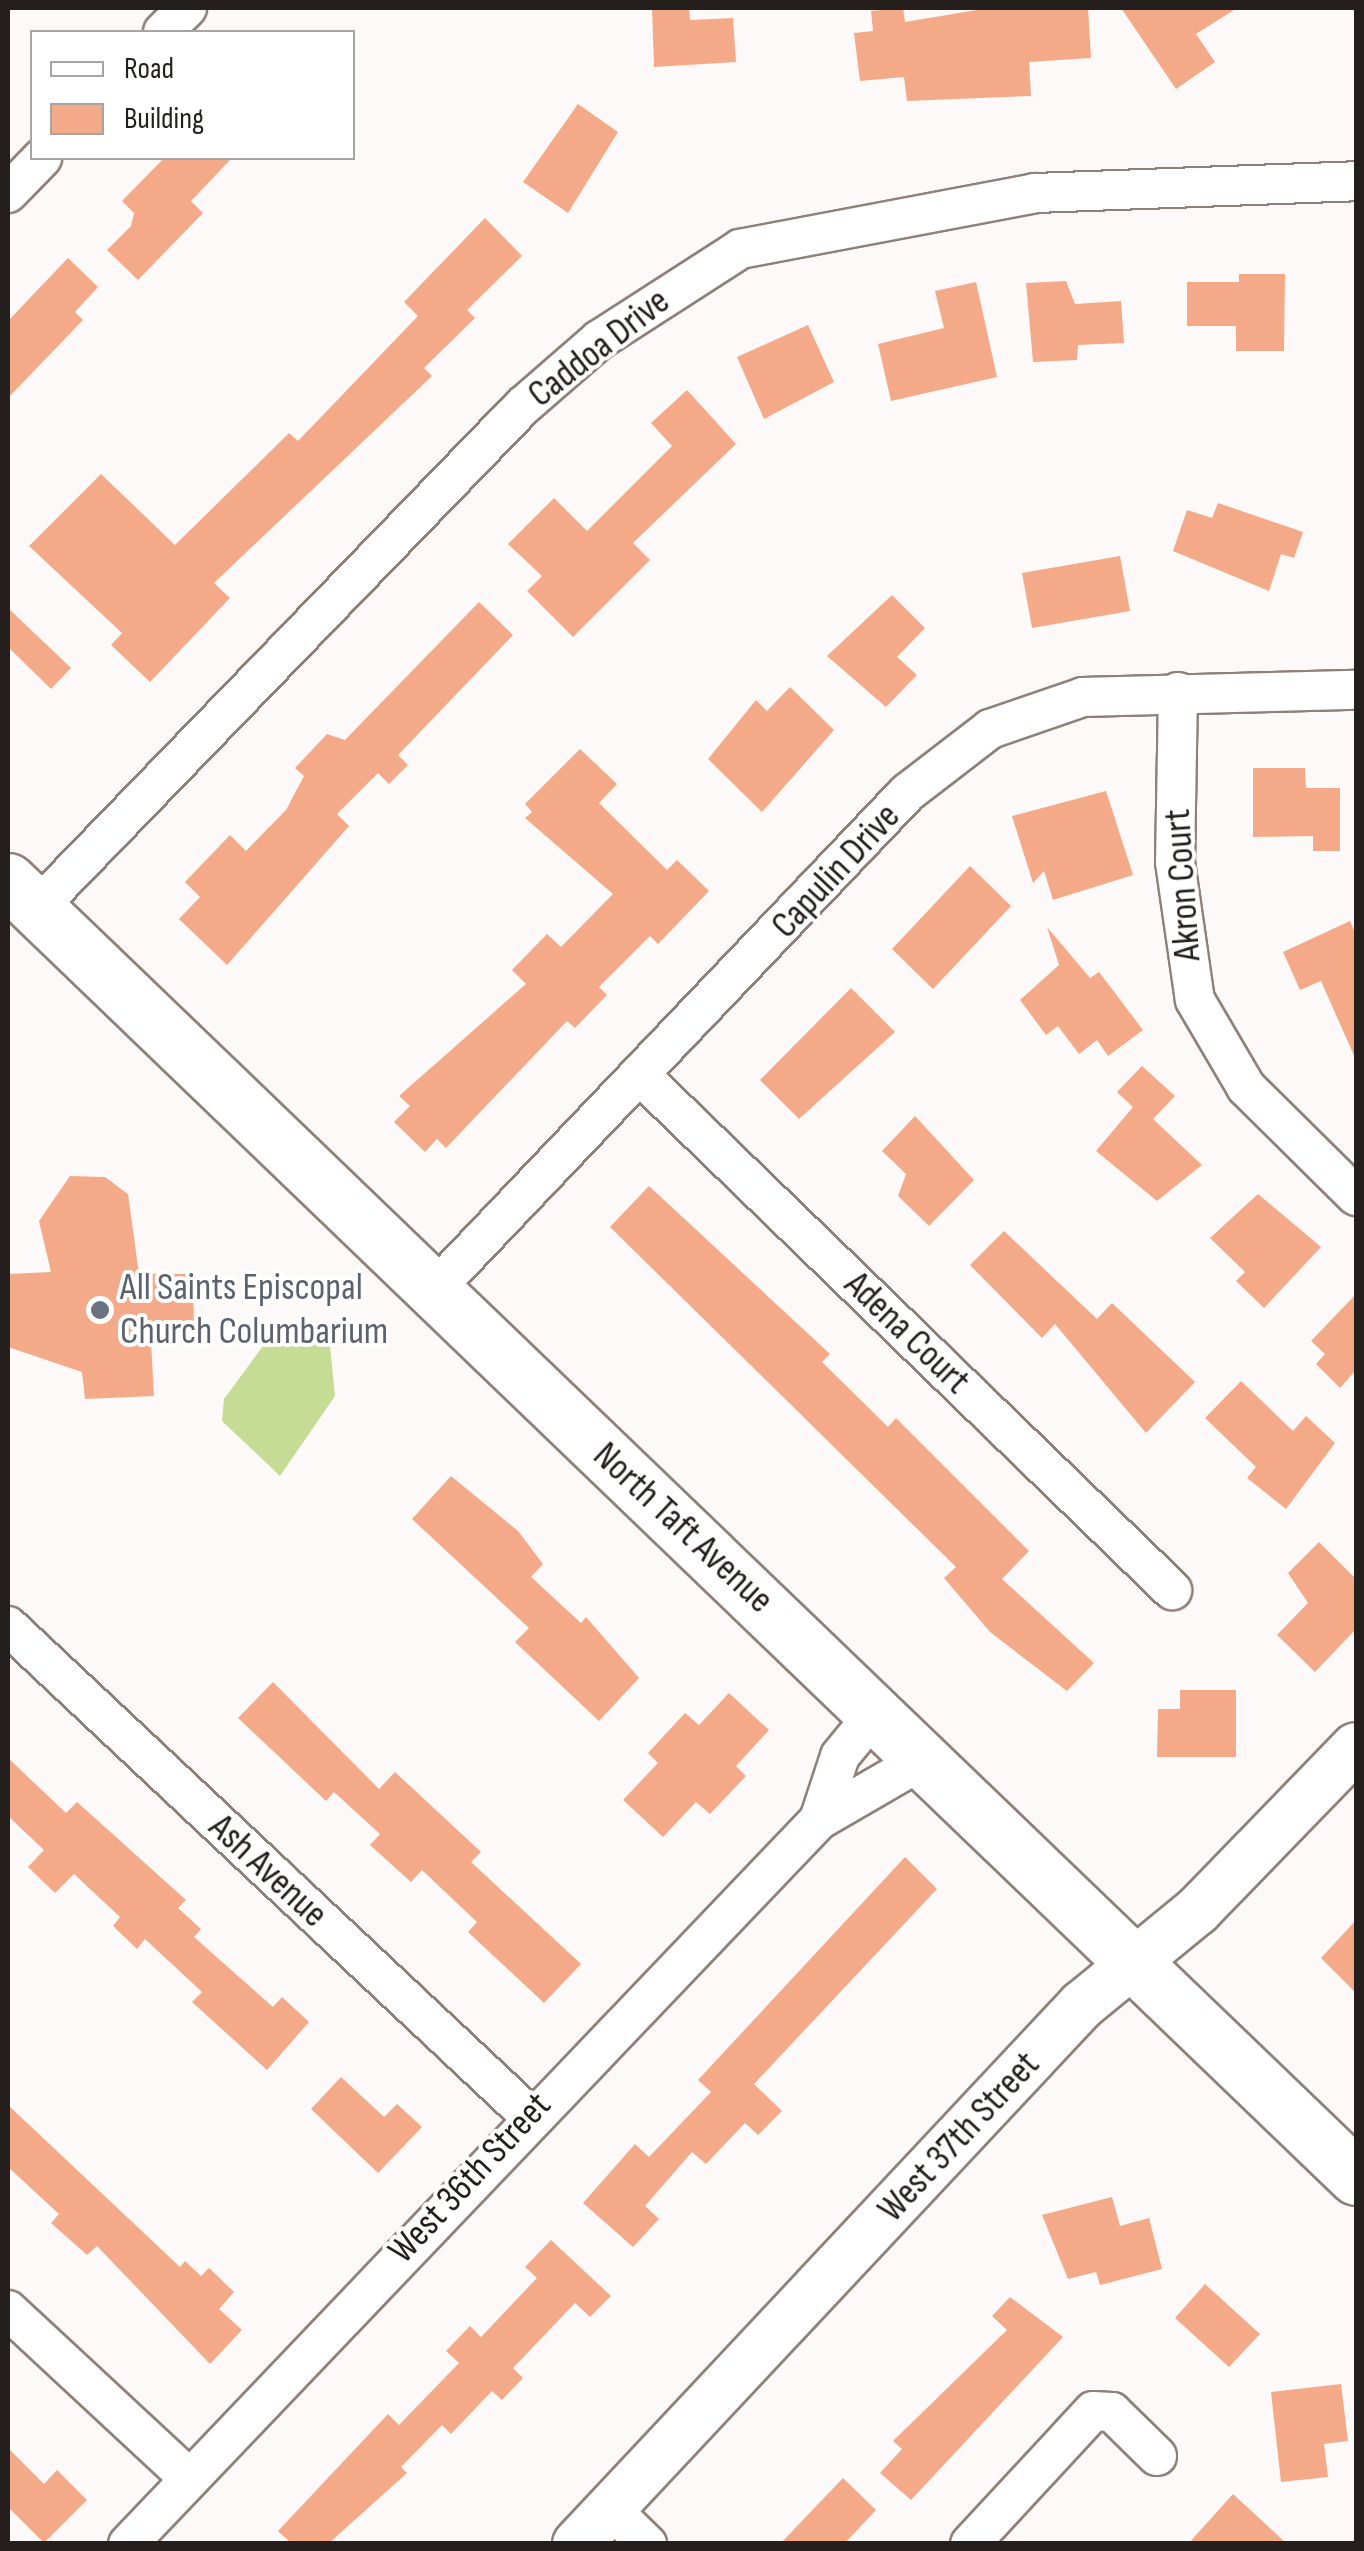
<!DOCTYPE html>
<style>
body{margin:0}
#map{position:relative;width:1364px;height:2551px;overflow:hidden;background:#fdf9f8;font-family:"Sofia Sans Condensed",sans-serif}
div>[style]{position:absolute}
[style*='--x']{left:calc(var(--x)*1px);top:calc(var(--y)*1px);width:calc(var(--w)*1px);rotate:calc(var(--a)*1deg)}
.green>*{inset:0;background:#c6dc95}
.building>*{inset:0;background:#f4aa88}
.roads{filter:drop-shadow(2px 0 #8f8079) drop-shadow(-2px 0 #8f8079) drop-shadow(0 2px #8f8079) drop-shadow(0 -2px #8f8079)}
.minor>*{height:38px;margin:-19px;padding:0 19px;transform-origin:19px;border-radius:19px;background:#fff}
.tertiary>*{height:48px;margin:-24px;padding:0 24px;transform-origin:24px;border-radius:24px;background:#fff}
.secondary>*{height:55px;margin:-27.5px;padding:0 27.5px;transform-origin:27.5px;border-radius:27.5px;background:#fff}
.dots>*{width:28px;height:28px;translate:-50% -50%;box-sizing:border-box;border:5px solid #fff;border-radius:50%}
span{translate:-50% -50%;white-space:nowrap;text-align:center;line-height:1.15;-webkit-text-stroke:8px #fff;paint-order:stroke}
.street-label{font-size:38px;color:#241e1c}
.worship-label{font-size:38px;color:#5b616d}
.left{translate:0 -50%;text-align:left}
.frame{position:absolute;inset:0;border:10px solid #241e1c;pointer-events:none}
.legend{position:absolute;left:30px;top:30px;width:325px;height:130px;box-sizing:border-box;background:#fff;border:2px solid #a7a5a4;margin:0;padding:12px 18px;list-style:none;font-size:30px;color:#241e1c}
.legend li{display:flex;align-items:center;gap:20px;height:50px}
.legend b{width:50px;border:2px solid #a7a5a4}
</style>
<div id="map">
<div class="green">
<div style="clip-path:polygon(269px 1338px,330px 1346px,335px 1396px,280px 1476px,222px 1421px,224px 1399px)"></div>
</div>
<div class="building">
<div style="clip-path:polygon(652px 8px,689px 8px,690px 20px,733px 18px,736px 62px,654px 67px)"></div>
<div style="clip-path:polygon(903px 8px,905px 22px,983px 9px,1088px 8px,1091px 58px,1029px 62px,1031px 96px,907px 101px,904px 77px,860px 81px,854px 33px,873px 31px,871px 11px)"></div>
<div style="clip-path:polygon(1121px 8px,1237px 8px,1196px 34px,1215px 62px,1176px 89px)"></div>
<div style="clip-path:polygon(578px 104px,618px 132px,568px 213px,523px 182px)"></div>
<div style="clip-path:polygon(164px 158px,232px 158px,191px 201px,203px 213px,138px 280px,107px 250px,131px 226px,134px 213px,122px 201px)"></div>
<div style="clip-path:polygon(485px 218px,522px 256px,467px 310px,475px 318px,424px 368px,432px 376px,214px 583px,230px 598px,150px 682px,111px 645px,122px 633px,29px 546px,101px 474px,175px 545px,289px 433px,298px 441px,418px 316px,404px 302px)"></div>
<div style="clip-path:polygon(68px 258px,98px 287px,75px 312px,83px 320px,8px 398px,8px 321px)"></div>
<div style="clip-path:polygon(1239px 274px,1285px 274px,1284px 351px,1236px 351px,1236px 326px,1187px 326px,1187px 282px,1239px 282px)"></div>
<div style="clip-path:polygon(1066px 281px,1075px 304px,1121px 301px,1124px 343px,1078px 345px,1077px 360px,1033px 362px,1026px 283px)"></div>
<div style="clip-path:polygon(976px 282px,997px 377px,891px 401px,878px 344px,944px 328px,935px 291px)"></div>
<div style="clip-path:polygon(808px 325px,834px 382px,764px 419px,737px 357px)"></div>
<div style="clip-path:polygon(687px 390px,736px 444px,633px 543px,650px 560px,573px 637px,527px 591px,542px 576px,508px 544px,554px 498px,587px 531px,672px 446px,651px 423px)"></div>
<div style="clip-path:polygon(1218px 503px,1303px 532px,1294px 558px,1281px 554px,1269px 591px,1173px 551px,1187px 510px,1212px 518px)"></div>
<div style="clip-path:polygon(1120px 556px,1130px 611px,1032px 628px,1022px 573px)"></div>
<div style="clip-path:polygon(892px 595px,925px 628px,897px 657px,917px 675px,886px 707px,827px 656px)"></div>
<div style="clip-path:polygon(479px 602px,513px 635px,398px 755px,408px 765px,389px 784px,378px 773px,337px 814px,349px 826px,227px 965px,179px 919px,200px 897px,185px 882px,230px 835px,246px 851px,286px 810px,304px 776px,295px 768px,327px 734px,345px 740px)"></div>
<div style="clip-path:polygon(8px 608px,71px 668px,51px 689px,8px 647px)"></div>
<div style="clip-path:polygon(790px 687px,834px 730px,762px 812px,708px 759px,756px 700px,767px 711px)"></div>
<div style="clip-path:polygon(580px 749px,617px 784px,599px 803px,667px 870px,677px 860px,709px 891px,658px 944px,650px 936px,599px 987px,607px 995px,575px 1028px,567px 1021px,446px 1148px,437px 1139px,425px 1152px,394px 1122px,410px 1106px,399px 1096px,526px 984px,512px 970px,547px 934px,561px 947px,613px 894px,525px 818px,532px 812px,525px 804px)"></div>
<div style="clip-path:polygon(1253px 768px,1305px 768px,1306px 788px,1340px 788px,1340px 851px,1313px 851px,1313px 836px,1253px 837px)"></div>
<div style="clip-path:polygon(1106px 791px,1133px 875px,1053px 900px,1044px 871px,1033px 883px,1012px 816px)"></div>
<div style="clip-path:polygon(970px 866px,1011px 906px,933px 989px,892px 949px)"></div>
<div style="clip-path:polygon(1350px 921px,1356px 935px,1356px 1060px,1321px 981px,1300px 990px,1283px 952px)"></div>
<div style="clip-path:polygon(1047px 927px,1090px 978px,1099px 972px,1143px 1030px,1108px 1056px,1097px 1040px,1079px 1054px,1058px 1026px,1046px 1035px,1020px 1000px,1059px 965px)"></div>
<div style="clip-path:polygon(851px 988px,895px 1032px,799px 1119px,760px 1080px)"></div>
<div style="clip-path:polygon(1142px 1066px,1175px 1096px,1153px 1119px,1202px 1165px,1157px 1201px,1096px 1151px,1133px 1107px,1117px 1092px)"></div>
<div style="clip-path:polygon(915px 1116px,974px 1180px,929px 1226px,898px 1196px,906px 1174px,882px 1151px)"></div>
<div style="clip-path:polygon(70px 1176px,105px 1177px,128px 1194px,139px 1274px,193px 1274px,194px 1338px,151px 1342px,154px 1396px,85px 1399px,82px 1372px,8px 1347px,8px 1274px,51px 1272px,39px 1221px)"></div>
<div style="clip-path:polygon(649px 1186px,830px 1354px,822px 1362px,888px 1427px,896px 1418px,1029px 1551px,1002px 1579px,1094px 1663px,1067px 1691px,990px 1632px,944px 1578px,956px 1567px,610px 1227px)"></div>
<div style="clip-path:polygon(1258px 1194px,1321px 1247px,1264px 1308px,1236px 1281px,1245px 1272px,1210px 1238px)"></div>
<div style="clip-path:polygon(1004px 1231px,1097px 1319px,1112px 1303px,1195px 1382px,1146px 1433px,1055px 1324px,1042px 1338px,970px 1265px)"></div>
<div style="clip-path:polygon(1356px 1294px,1356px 1370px,1340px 1388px,1316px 1364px,1325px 1354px,1311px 1341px)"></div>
<div style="clip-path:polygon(1241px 1381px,1293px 1431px,1306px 1416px,1335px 1443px,1286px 1509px,1247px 1478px,1256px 1467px,1205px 1418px)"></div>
<div style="clip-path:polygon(451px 1476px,518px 1531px,543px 1564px,531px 1577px,581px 1623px,586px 1617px,639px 1678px,599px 1721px,515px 1642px,529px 1628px,412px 1519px)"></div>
<div style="clip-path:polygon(1319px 1542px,1356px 1579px,1356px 1629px,1315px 1672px,1277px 1635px,1308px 1603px,1288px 1573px)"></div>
<div style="clip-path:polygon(273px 1682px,379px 1789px,395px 1772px,481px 1852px,471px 1862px,581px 1964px,544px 2003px,468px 1932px,477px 1922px,422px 1870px,411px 1882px,370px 1845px,380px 1834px,334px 1792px,326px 1801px,238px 1718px)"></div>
<div style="clip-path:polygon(1180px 1690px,1236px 1690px,1236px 1757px,1157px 1757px,1158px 1709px,1180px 1709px)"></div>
<div style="clip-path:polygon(729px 1693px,769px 1730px,736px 1766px,746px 1776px,710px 1814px,696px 1802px,663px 1837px,623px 1800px,658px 1763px,648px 1753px,685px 1713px,699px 1725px)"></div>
<div style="clip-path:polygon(8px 1758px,66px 1813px,77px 1802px,186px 1900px,178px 1908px,201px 1929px,194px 1937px,273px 2007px,282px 1997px,309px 2022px,267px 2070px,192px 2002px,202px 1992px,145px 1939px,137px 1949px,113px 1926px,120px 1917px,74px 1874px,55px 1893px,28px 1867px,44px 1850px,8px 1816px)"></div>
<div style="clip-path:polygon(905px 1857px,937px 1889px,754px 2084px,782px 2111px,758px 2135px,745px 2123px,706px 2164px,692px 2152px,645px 2206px,659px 2219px,633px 2247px,583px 2203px,635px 2144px,649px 2157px,711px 2092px,698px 2080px)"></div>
<div style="clip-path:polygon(1356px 1920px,1356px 1993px,1321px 1958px)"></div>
<div style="clip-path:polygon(341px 2077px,384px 2117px,397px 2104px,422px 2127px,378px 2173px,311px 2109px)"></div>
<div style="clip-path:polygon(8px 2105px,180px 2267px,185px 2261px,201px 2276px,209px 2268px,234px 2292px,219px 2309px,242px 2330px,210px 2364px,97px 2246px,87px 2255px,51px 2223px,59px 2214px,8px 2167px)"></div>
<div style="clip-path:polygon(1112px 2197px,1120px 2226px,1149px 2218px,1162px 2269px,1100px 2285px,1096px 2272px,1068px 2279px,1042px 2215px)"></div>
<div style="clip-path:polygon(551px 2240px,611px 2296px,590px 2317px,575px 2303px,513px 2368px,523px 2378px,502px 2400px,492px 2391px,451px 2434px,442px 2425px,401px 2467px,407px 2473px,328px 2544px,292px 2544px,278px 2531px,388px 2414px,399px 2425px,459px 2363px,446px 2351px,470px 2326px,481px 2337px,537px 2278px,525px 2267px)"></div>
<div style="clip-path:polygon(1205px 2284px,1260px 2334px,1229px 2367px,1175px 2318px)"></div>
<div style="clip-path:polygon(1010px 2297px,1063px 2337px,911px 2500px,880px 2473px,902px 2449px,893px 2441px,1007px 2330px,992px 2316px)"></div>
<div style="clip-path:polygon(1341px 2384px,1348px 2441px,1324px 2444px,1328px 2477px,1281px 2482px,1271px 2392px)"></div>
<div style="clip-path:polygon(8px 2448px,44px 2484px,57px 2470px,87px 2500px,44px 2543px,8px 2507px)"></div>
<div style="clip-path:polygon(843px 2478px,876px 2510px,844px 2544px,780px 2544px)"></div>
<div style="clip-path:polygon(1233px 2494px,1287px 2544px,1188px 2544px)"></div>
</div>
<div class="roads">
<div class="minor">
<div style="--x:163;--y:32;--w:34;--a:-45"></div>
<div style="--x:8;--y:193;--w:49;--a:-45.8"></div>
<div style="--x:1178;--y:692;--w:170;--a:91"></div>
<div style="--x:1175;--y:862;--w:139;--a:81.8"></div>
<div style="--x:1195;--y:1000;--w:101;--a:59.6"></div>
<div style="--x:1246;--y:1087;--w:155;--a:44.7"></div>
<div style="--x:36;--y:909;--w:700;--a:-45.93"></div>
<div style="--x:523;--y:406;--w:101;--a:-41"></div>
<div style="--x:599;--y:340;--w:168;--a:-32.8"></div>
<div style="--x:740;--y:249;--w:300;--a:-10.7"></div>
<div style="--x:1035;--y:193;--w:321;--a:-2.1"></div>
<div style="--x:642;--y:1077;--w:738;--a:44.07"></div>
<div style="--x:433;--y:1291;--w:688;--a:-46.41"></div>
<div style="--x:907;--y:793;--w:105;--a:-37.6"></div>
<div style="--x:990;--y:729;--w:98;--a:-19"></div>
<div style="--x:1083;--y:697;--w:273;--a:-1.5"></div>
<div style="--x:8;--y:1626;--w:715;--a:43.19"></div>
<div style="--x:819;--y:1820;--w:67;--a:-71.8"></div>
<div style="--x:840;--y:1756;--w:58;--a:-50.6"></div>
<div style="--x:8;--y:2310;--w:248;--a:42.9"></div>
<div style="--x:610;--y:2508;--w:52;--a:44.2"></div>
<div style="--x:128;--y:2544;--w:1001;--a:-46.34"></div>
<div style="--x:819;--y:1820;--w:124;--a:-30.1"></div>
<div style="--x:970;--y:2544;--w:181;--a:-47.2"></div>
<div style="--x:1093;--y:2411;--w:19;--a:3"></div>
<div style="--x:1112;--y:2412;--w:63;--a:44.4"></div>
</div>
<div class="tertiary">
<div style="--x:577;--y:2544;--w:739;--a:-46.87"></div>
<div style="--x:1082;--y:2005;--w:149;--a:-39.3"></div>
<div style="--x:1197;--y:1911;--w:228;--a:-45.9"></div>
</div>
<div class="secondary">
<div style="--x:8;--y:881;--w:1870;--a:43.87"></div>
</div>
</div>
<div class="dots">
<div style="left:100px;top:1310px;background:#6b7280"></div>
</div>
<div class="street-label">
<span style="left:599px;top:348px;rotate:-38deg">Caddoa Drive</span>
<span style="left:836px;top:871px;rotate:-47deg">Capulin Drive</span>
<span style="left:1183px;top:885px;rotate:-94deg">Akron Court</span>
<span style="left:907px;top:1333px;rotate:44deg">Adena Court</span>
<span style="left:683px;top:1528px;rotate:43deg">North Taft Avenue</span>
<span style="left:268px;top:1871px;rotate:43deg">Ash Avenue</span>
<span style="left:959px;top:2137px;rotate:-47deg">West 37th Street</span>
<span style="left:470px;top:2178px;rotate:-47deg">West 36th Street</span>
</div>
<div class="worship-label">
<span class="left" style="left:120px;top:1310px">All Saints Episcopal<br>Church Columbarium</span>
</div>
<div class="frame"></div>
<ul class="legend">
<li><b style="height:12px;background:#fff"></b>Road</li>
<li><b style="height:28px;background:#f4aa88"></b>Building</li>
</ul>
</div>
